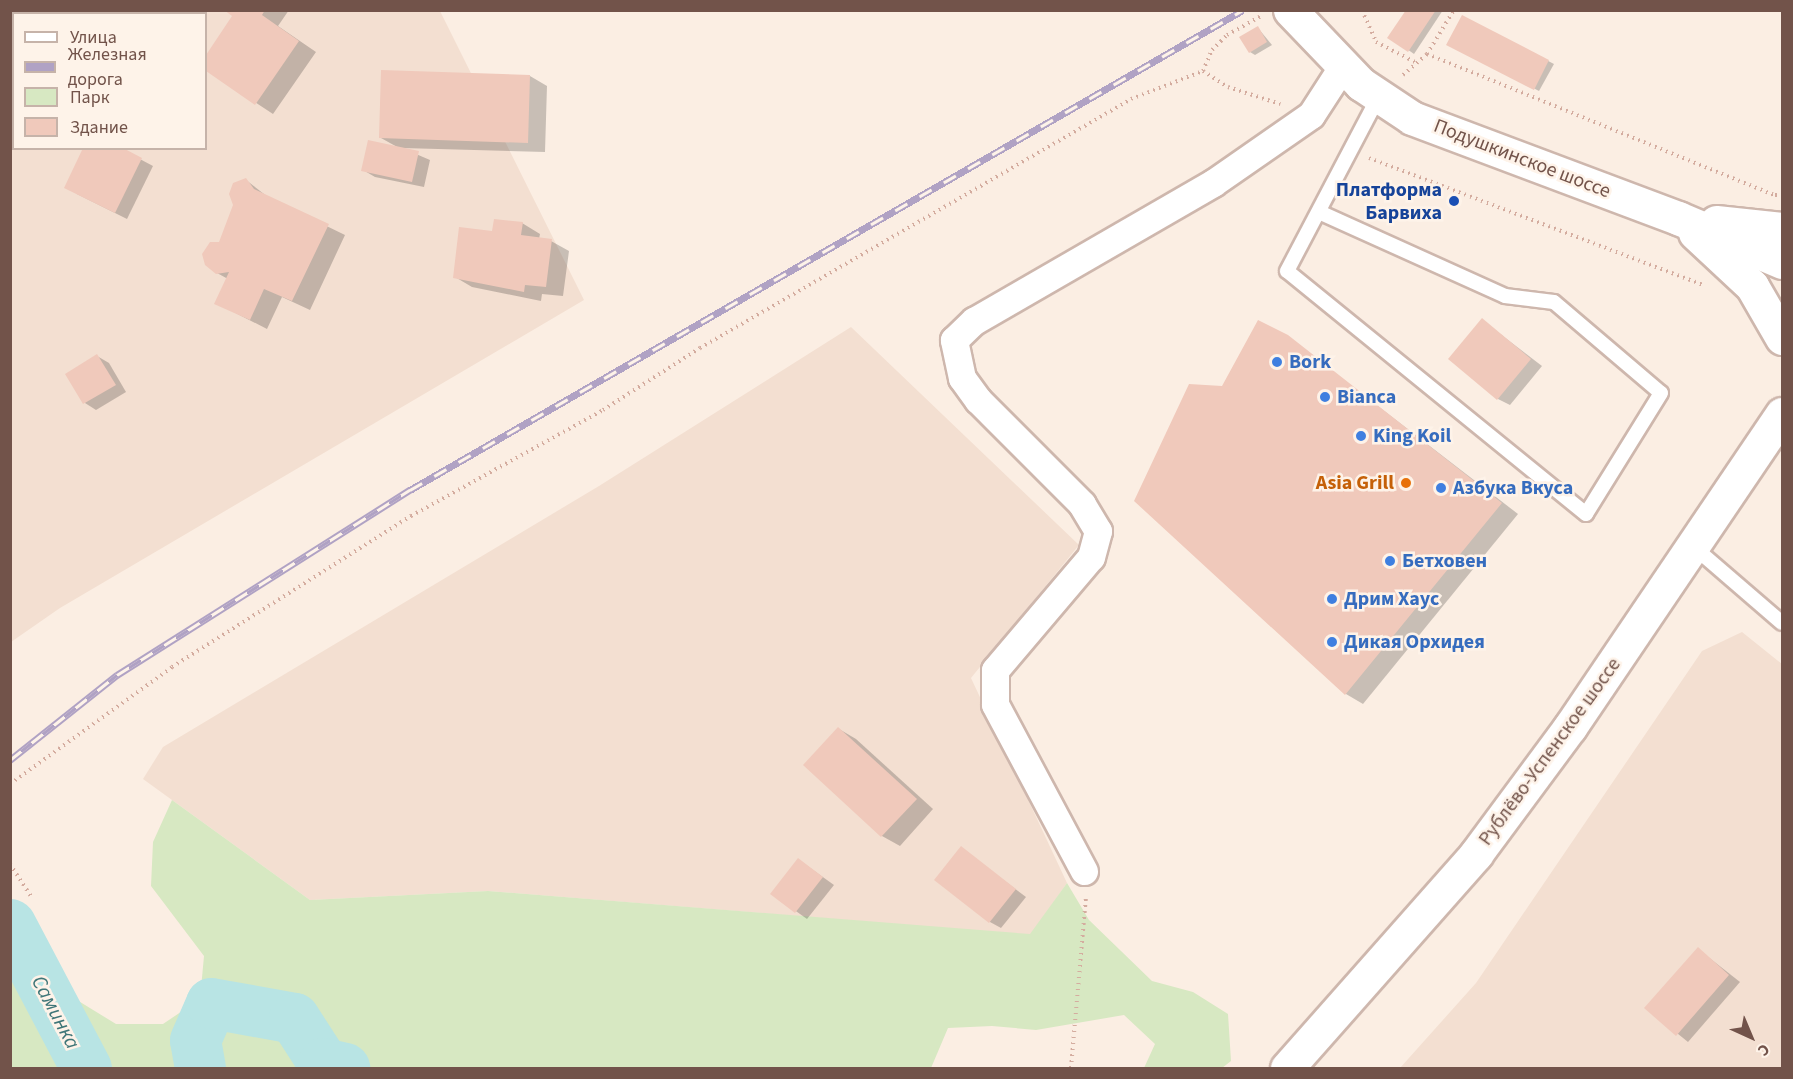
<!DOCTYPE html>
<meta charset="utf-8">
<style>
body{margin:0}
#map{position:relative;width:1793px;height:1079px;overflow:hidden;background:#fbeee3;font-family:"Source Sans 3",sans-serif}
div>[style]{position:absolute}
[style*='--x']{left:calc(var(--x)*1px);top:calc(var(--y)*1px);width:calc(var(--w)*1px);rotate:calc(var(--a)*1deg)}
.residential>*{inset:0;background:#f3dfd1}
.green>*{inset:0;background:#d7e8c2}
.shadow>*{inset:0;background:#0003}
.river>*{height:51px;margin:-25.5px;padding:0 25.5px;transform-origin:25.5px;border-radius:25.5px;background:#b8e4e4}
.building>*{inset:0;background:#f0c9bb}
.path>*{height:4px;margin-top:-2px;transform-origin:0;background:repeating-linear-gradient(90deg,#d4ac9f 0 1.5px,transparent 0 6px)}
.roads{filter:drop-shadow(2px 0 #ceb7ad) drop-shadow(-2px 0 #ceb7ad) drop-shadow(0 2px #ceb7ad) drop-shadow(0 -2px #ceb7ad)}
.service>*{height:14px;margin:-7px;padding:0 7px;transform-origin:7px;border-radius:7px;background:#fff}
.minor>*{height:27px;margin:-13.5px;padding:0 13.5px;transform-origin:13.5px;border-radius:13.5px;background:#fff}
.secondary>*{height:33px;margin:-16.5px;padding:0 16.5px;transform-origin:16.5px;border-radius:16.5px;background:#fff}
.rail>*{height:7px;margin-top:-3.5px;transform-origin:0;background:repeating-linear-gradient(90deg,#fef3e9 0 14px,#b0a2c4 0 28px);box-sizing:border-box;border-block:2px solid #b0a2c4}
.dots>*{width:16px;height:16px;translate:-50% -50%;box-sizing:border-box;border:3px solid #fef3e9;border-radius:50%}
span{translate:-50% -50%;white-space:nowrap;text-align:center;line-height:1.15;-webkit-text-stroke:5px #fef3e9;paint-order:stroke}
.street-label{font-size:20px;color:#72534a}
.transit-label{font-size:20px;color:#164399;font-weight:700}
.right{translate:-100% -50%;text-align:right}
.shop-label{font-size:20px;color:#366cbe;font-weight:700}
.left{translate:0 -50%;text-align:left}
.food-label{font-size:20px;color:#c56008;font-weight:700}
.water-label{font-size:21px;color:#3f7678;font-style:italic}
.frame{position:absolute;inset:0;border:12px solid #72534a;pointer-events:none}
.legend{position:absolute;left:12px;top:12px;width:195px;height:138px;box-sizing:border-box;background:#fef3e9;border:2px solid #c6b3a9;margin:0;padding:8px 10px;list-style:none;font-size:18px;color:#72534a}
.legend li{display:flex;align-items:center;gap:12px;height:30px}
.legend b{width:30px;border:2px solid #c6b3a9}
.north{position:absolute;left:1721px;top:1007px;width:60px;height:60px;-webkit-text-stroke:4px #fef3e9;paint-order:stroke;rotate:136deg;font-size:16px;font-weight:700;line-height:24px;text-align:center;color:#72534a}
.north::after{content:'';display:block;margin:auto;width:21px;height:27px;background:#72534a;clip-path:polygon(50% 0,100% 100%,50% 72%,0 100%)}
</style>
<div id="map">
<div class="residential">
<div style="clip-path:polygon(evenodd,11px 11px,440px 11px,584px 300px,60px 608px,11px 642px,11px 11px,14px 14px,206px 14px,206px 148px,14px 148px,14px 14px)"></div>
<div style="clip-path:polygon(851px 327px,1079px 545px,971px 678px,1067px 883px,1031px 935px,488px 891px,310px 900px,143px 779px,163px 747px,599px 486px)"></div>
<div style="clip-path:polygon(1742px 632px,1782px 664px,1782px 1068px,1400px 1068px,1476px 983px,1702px 651px)"></div>
</div>
<div class="green">
<div style="clip-path:polygon(172px 800px,310px 900px,488px 891px,1030px 934px,1067px 883px,1089px 920px,1152px 981px,1193px 992px,1228px 1014px,1231px 1061px,1222px 1068px,1144px 1068px,1155px 1044px,1124px 1015px,1036px 1030px,992px 1026px,948px 1028px,931px 1068px,11px 1068px,11px 980px,41px 978px,116px 1024px,163px 1024px,200px 999px,204px 956px,151px 886px,153px 842px)"></div>
</div>
<div class="shadow">
<div style="clip-path:polygon(226px 10px,289px 10px,278px 26px,316px 52px,273px 114px,206px 70px,206px 58px,234px 16px)"></div>
<div style="clip-path:polygon(1408px 10px,1443px 10px,1414px 54px,1390px 37px)"></div>
<div style="clip-path:polygon(1463px 17px,1554px 64px,1539px 91px,1448px 44px)"></div>
<div style="clip-path:polygon(1258px 28px,1272px 45px,1255px 55px,1250px 52px)"></div>
<div style="clip-path:polygon(530px 76px,547px 86px,545px 152px,402px 148px,430px 160px,424px 187px,375px 177px,363px 170px,399px 148px,381px 138px)"></div>
<div style="clip-path:polygon(119px 148px,153px 166px,127px 219px,77px 194px)"></div>
<div style="clip-path:polygon(246px 180px,269px 198px,345px 235px,310px 310px,282px 297px,267px 329px,216px 303px,228px 279px,217px 273px,220px 243px)"></div>
<div style="clip-path:polygon(522px 223px,540px 234px,539px 239px,551px 241px,569px 251px,563px 296px,542px 294px,541px 301px,472px 287px,455px 277px,494px 232px)"></div>
<div style="clip-path:polygon(1482px 320px,1542px 366px,1510px 405px,1498px 399px)"></div>
<div style="clip-path:polygon(1287px 336px,1518px 514px,1363px 704px,1346px 694px,1223px 388px)"></div>
<div style="clip-path:polygon(97px 356px,109px 363px,126px 392px,96px 410px,85px 403px)"></div>
<div style="clip-path:polygon(839px 729px,856px 739px,933px 809px,900px 846px,882px 836px)"></div>
<div style="clip-path:polygon(961px 848px,1026px 897px,1001px 928px,990px 922px)"></div>
<div style="clip-path:polygon(799px 860px,834px 885px,807px 919px,772px 894px)"></div>
<div style="clip-path:polygon(1698px 949px,1740px 982px,1688px 1042px,1646px 1008px)"></div>
</div>
<div class="river">
<div style="--x:10;--y:924;--w:163;--a:62.2"></div>
<div style="--x:200;--y:1068;--w:28;--a:-100"></div>
<div style="--x:195;--y:1040;--w:40;--a:-66.6"></div>
<div style="--x:211;--y:1003;--w:84;--a:10.2"></div>
<div style="--x:294;--y:1018;--w:54;--a:57.2"></div>
<div style="--x:323;--y:1063;--w:22;--a:13"></div>
</div>
<div class="building">
<div style="clip-path:polygon(224px 10px,265px 10px,262px 15px,299px 41px,255px 105px,206px 71px,206px 55px,232px 16px)"></div>
<div style="clip-path:polygon(1406px 10px,1436px 10px,1408px 52px,1387px 38px)"></div>
<div style="clip-path:polygon(1462px 15px,1549px 60px,1534px 90px,1446px 45px)"></div>
<div style="clip-path:polygon(1258px 26px,1267px 42px,1249px 53px,1239px 37px)"></div>
<div style="clip-path:polygon(381px 70px,530px 75px,528px 143px,379px 138px)"></div>
<div style="clip-path:polygon(368px 140px,419px 151px,412px 182px,361px 171px)"></div>
<div style="clip-path:polygon(83px 148px,123px 148px,142px 158px,115px 213px,64px 188px)"></div>
<div style="clip-path:polygon(246px 178px,254px 189px,329px 224px,292px 301px,264px 289px,250px 320px,214px 304px,229px 272px,216px 274px,205px 265px,202px 254px,210px 242px,219px 242px,233px 205px,229px 194px,233px 183px)"></div>
<div style="clip-path:polygon(494px 219px,523px 222px,521px 235px,552px 239px,546px 287px,525px 285px,524px 292px,453px 278px,459px 227px,492px 231px)"></div>
<div style="clip-path:polygon(1482px 318px,1531px 359px,1497px 400px,1448px 359px)"></div>
<div style="clip-path:polygon(1258px 320px,1288px 335px,1502px 503px,1345px 695px,1134px 501px,1189px 384px,1222px 386px)"></div>
<div style="clip-path:polygon(97px 354px,116px 385px,83px 404px,65px 374px)"></div>
<div style="clip-path:polygon(838px 727px,917px 799px,881px 837px,803px 765px)"></div>
<div style="clip-path:polygon(961px 846px,1016px 889px,989px 923px,934px 880px)"></div>
<div style="clip-path:polygon(798px 858px,823px 877px,795px 913px,770px 894px)"></div>
<div style="clip-path:polygon(1698px 947px,1729px 975px,1676px 1036px,1644px 1008px)"></div>
</div>
<div class="path">
<div style="--x:1362;--y:10;--w:35;--a:66"></div>
<div style="--x:1376;--y:42;--w:46;--a:27.1"></div>
<div style="--x:1427;--y:54;--w:375;--a:22.1"></div>
<div style="--x:1775;--y:195;--w:7;--a:0"></div>
<div style="--x:1203;--y:71;--w:23;--a:-67"></div>
<div style="--x:1212;--y:50;--w:21;--a:-45"></div>
<div style="--x:1227;--y:35;--w:39;--a:-29"></div>
<div style="--x:1403;--y:75;--w:32;--a:-41"></div>
<div style="--x:1427;--y:54;--w:52;--a:-58.5"></div>
<div style="--x:1369;--y:158;--w:358;--a:20.8"></div>
<div style="--x:10;--y:784;--w:200;--a:-35.8"></div>
<div style="--x:172;--y:667;--w:283;--a:-32.3"></div>
<div style="--x:411;--y:516;--w:219;--a:-28.9"></div>
<div style="--x:603;--y:410;--w:115;--a:-32.6"></div>
<div style="--x:700;--y:348;--w:498;--a:-30"></div>
<div style="--x:1131;--y:99;--w:77;--a:-21.3"></div>
<div style="--x:1203;--y:71;--w:30;--a:33"></div>
<div style="--x:1228;--y:87;--w:55;--a:18.1"></div>
<div style="--x:10;--y:864;--w:38;--a:57"></div>
<div style="--x:1071;--y:1068;--w:173;--a:-85"></div>
</div>
<div class="roads">
<div class="service">
<div style="--x:1319;--y:212;--w:204;--a:24.3"></div>
<div style="--x:1505;--y:296;--w:49;--a:7"></div>
<div style="--x:1554;--y:302;--w:140;--a:40.4"></div>
<div style="--x:1661;--y:393;--w:142;--a:121.8"></div>
<div style="--x:1586;--y:514;--w:385;--a:-140.9"></div>
<div style="--x:1287;--y:271;--w:195;--a:-62.3"></div>
<div style="--x:1694;--y:547;--w:116;--a:40.8"></div>
</div>
<div class="minor">
<div style="--x:1084;--y:871;--w:189;--a:-118.1"></div>
<div style="--x:995;--y:704;--w:34;--a:-90"></div>
<div style="--x:995;--y:670;--w:148;--a:-49.7"></div>
<div style="--x:1091;--y:557;--w:27;--a:-75"></div>
<div style="--x:1098;--y:531;--w:31;--a:-121"></div>
<div style="--x:1082;--y:504;--w:147;--a:-135"></div>
<div style="--x:978;--y:400;--w:27;--a:-126"></div>
<div style="--x:962;--y:378;--w:39;--a:-102"></div>
<div style="--x:954;--y:340;--w:28;--a:-44"></div>
<div style="--x:974;--y:321;--w:276;--a:-30"></div>
<div style="--x:1213;--y:183;--w:119;--a:-34.8"></div>
<div style="--x:1311;--y:115;--w:57;--a:-57.1"></div>
</div>
<div class="secondary">
<div style="--x:1290;--y:10;--w:103;--a:46.2"></div>
<div style="--x:1361;--y:84;--w:61;--a:33.7"></div>
<div style="--x:1412;--y:118;--w:284;--a:20.6"></div>
<div style="--x:1678;--y:218;--w:113;--a:22.9"></div>
<div style="--x:1716;--y:222;--w:66;--a:6.1"></div>
<div style="--x:1695;--y:233;--w:78;--a:42.9"></div>
<div style="--x:1752;--y:286;--w:60;--a:60"></div>
<div style="--x:1287;--y:1068;--w:286;--a:-48.5"></div>
<div style="--x:1476;--y:854;--w:158;--a:-53.5"></div>
<div style="--x:1570;--y:727;--w:378;--a:-55.9"></div>
</div>
</div>
<div class="rail">
<div style="--x:10;--y:760;--w:137;--a:-38.5"></div>
<div style="--x:117;--y:675;--w:347;--a:-32.3"></div>
<div style="--x:410;--y:490;--w:961;--a:-29.95"></div>
</div>
<div class="dots">
<div style="left:1454px;top:201px;background:#1a4fb4"></div>
<div style="left:1277px;top:362px;background:#3f7fe0"></div>
<div style="left:1325px;top:397px;background:#3f7fe0"></div>
<div style="left:1361px;top:436px;background:#3f7fe0"></div>
<div style="left:1406px;top:483px;background:#e8710a"></div>
<div style="left:1441px;top:488px;background:#3f7fe0"></div>
<div style="left:1390px;top:561px;background:#3f7fe0"></div>
<div style="left:1332px;top:599px;background:#3f7fe0"></div>
<div style="left:1332px;top:642px;background:#3f7fe0"></div>
</div>
<div class="street-label">
<span style="left:1522px;top:159px;rotate:21deg">Подушкинское шоссе</span>
<span style="left:1550px;top:752px;rotate:-54deg">Рублёво-Успенское шоссе</span>
</div>
<div class="transit-label">
<span class="right" style="left:1442px;top:202px">Платформа<br>Барвиха</span>
</div>
<div class="shop-label">
<span class="left" style="left:1289px;top:362px">Bork</span>
<span class="left" style="left:1337px;top:397px">Bianca</span>
<span class="left" style="left:1373px;top:436px">King Koil</span>
<span class="left" style="left:1453px;top:488px">Азбука Вкуса</span>
<span class="left" style="left:1402px;top:561px">Бетховен</span>
<span class="left" style="left:1344px;top:599px">Дрим Хаус</span>
<span class="left" style="left:1344px;top:642px">Дикая Орхидея</span>
</div>
<div class="food-label">
<span class="right" style="left:1394px;top:483px">Asia Grill</span>
</div>
<div class="water-label">
<span style="left:56px;top:1012px;rotate:62deg">Саминка</span>
</div>
<div class="frame"></div>
<ul class="legend">
<li><b style="height:8px;background:#fff"></b>Улица</li>
<li><b style="height:8px;background:#b0a2c4"></b>Железная дорога</li>
<li><b style="height:16px;background:#d7e8c2"></b>Парк</li>
<li><b style="height:16px;background:#f0c9bb"></b>Здание</li>
</ul>
<div class="north">С</div>
</div>
